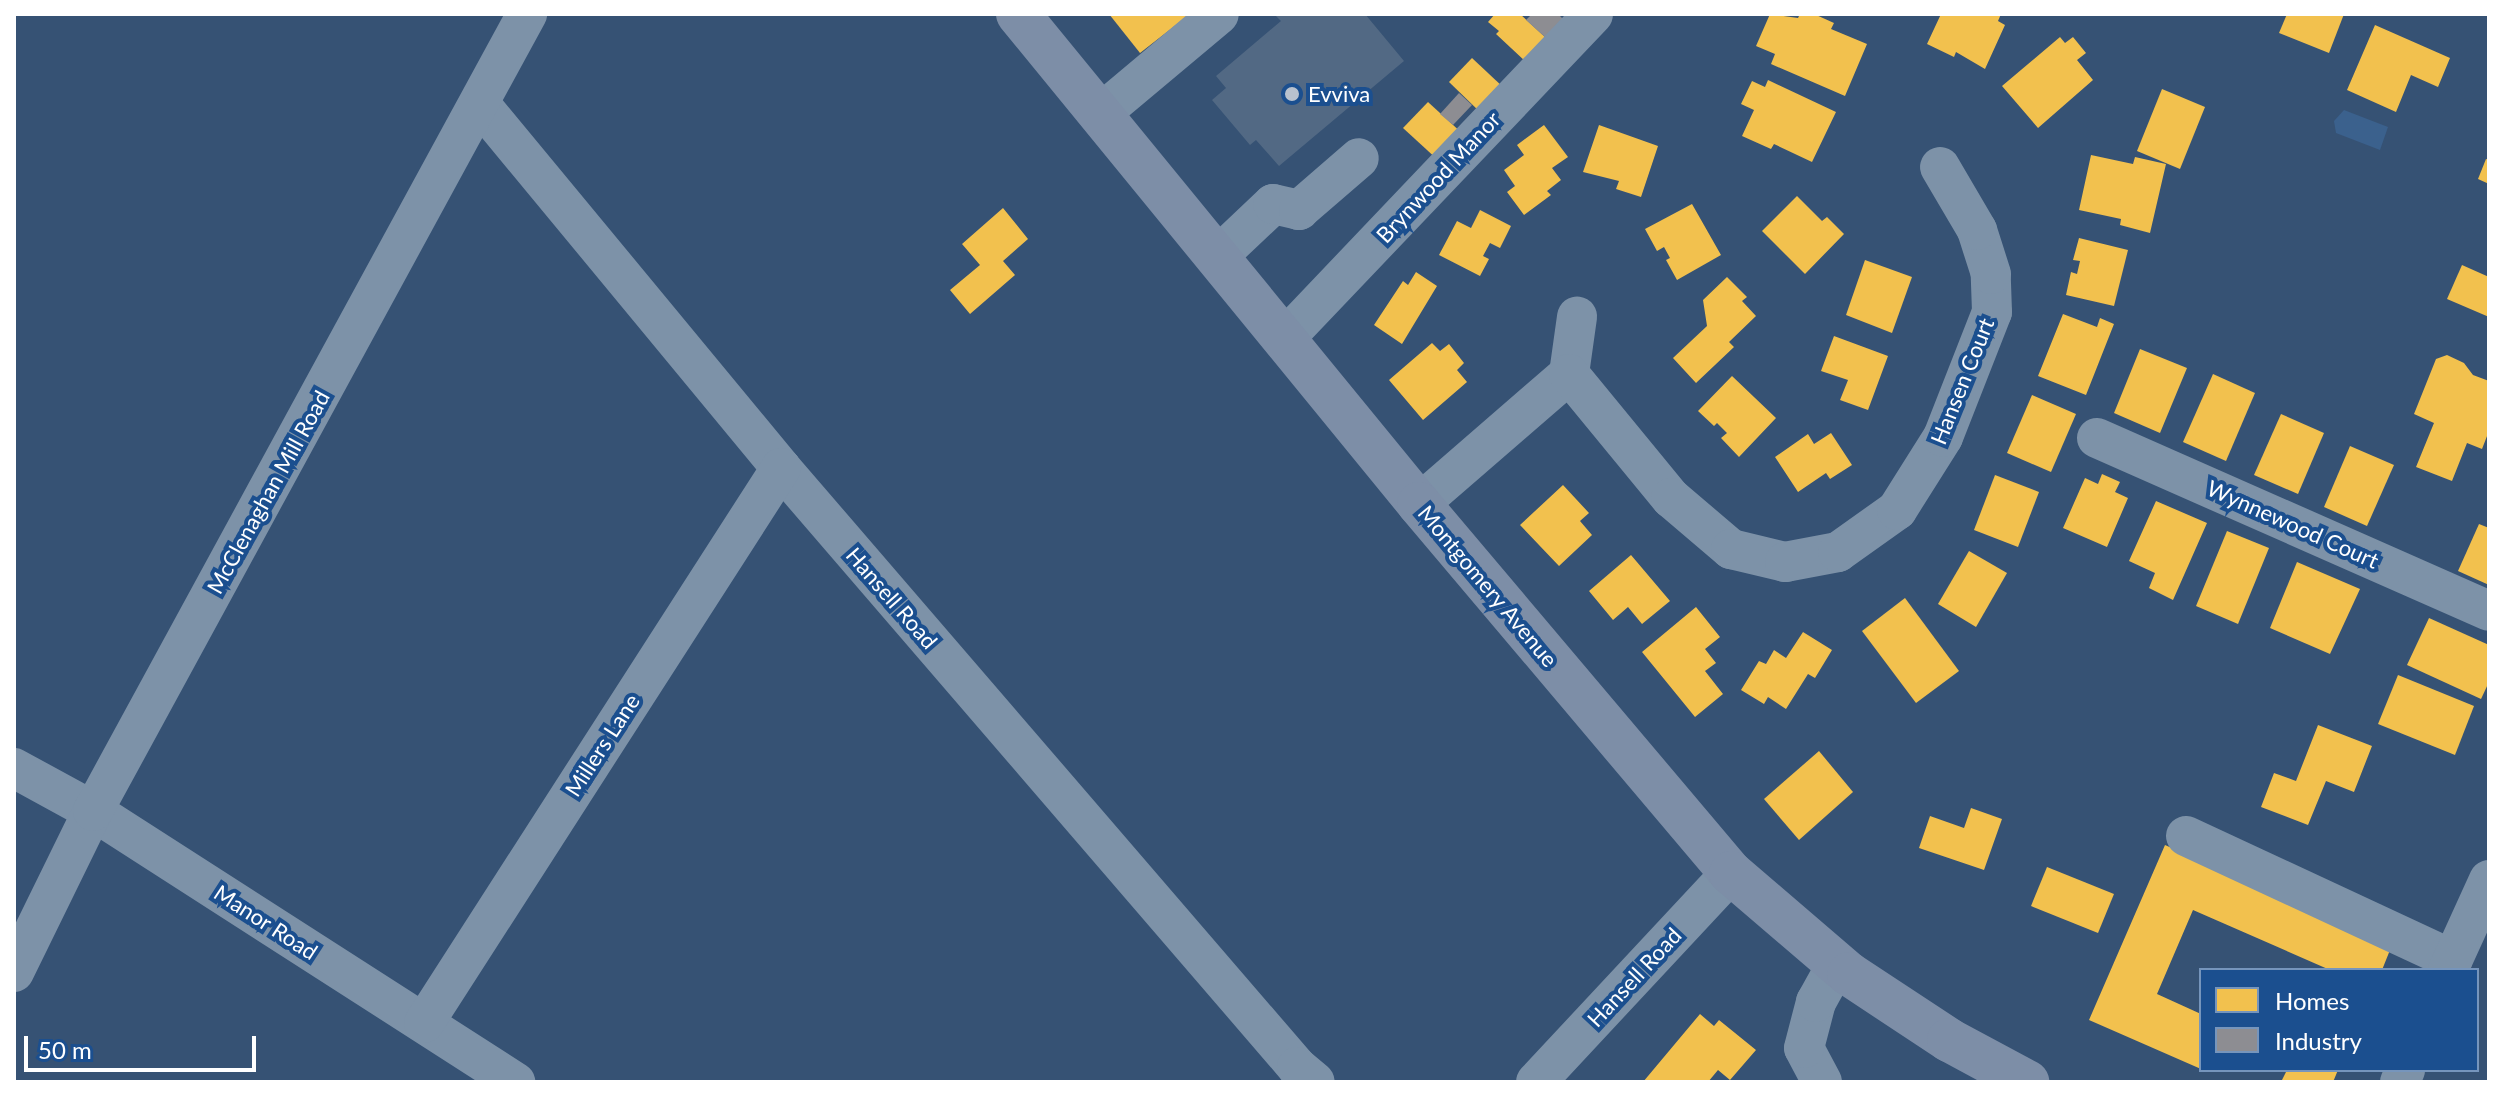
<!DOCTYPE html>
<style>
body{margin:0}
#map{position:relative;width:2503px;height:1096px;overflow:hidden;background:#365274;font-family:Lato,sans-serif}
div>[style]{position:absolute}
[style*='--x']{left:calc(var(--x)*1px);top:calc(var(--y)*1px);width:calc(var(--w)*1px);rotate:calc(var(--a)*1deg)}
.water>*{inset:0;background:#3b618d}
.homes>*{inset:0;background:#f2c14e}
.industry>*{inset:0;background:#8d8d92}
.building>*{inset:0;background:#526984}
.minor>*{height:40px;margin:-20px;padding:0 20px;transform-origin:20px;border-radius:20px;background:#7d92a8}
.major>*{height:44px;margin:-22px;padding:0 22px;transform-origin:22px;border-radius:22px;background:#7d8ea7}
.dots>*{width:22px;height:22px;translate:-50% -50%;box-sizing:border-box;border:4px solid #1b4f8f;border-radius:50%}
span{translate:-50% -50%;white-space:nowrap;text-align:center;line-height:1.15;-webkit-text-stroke:8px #1b4f8f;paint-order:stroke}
.poi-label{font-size:22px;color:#fff}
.left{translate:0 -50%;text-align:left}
.street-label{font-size:22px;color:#fff}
.frame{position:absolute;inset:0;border:16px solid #fff;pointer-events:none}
.legend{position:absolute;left:2199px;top:968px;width:280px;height:104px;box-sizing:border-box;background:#1b4f8f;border:2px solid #7695bc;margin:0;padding:10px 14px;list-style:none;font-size:24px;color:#fff}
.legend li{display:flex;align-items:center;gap:16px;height:40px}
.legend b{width:40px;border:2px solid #7695bc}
.scale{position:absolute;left:24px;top:1036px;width:232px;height:36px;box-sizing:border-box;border:4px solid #fff;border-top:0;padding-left:10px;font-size:24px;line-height:28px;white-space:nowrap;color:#fff;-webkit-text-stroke:6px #1b4f8f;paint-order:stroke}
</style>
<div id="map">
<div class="water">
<div style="clip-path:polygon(2344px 110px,2388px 127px,2380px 150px,2336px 133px,2334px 121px)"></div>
</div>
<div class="homes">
<div style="clip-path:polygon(1109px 14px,1190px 14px,1140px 53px)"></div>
<div style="clip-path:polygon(1495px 14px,1520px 14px,1546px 38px,1527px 63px,1496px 34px,1499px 31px,1488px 22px)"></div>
<div style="clip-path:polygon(1770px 14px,1798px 18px,1800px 14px,1814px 14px,1834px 23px,1831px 29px,1867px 44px,1845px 96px,1771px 64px,1775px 54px,1756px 46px)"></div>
<div style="clip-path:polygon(1941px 14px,2001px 14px,1998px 21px,2005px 25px,1985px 69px,1956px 52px,1954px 57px,1927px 44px)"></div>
<div style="clip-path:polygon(2287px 14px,2344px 14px,2329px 53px,2279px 33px)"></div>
<div style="clip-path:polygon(2375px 25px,2450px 58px,2438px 87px,2411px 75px,2396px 112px,2347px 90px)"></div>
<div style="clip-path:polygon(2060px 37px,2065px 43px,2073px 37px,2086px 53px,2077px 60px,2093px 80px,2038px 128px,2002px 86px)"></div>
<div style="clip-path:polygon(1472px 58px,1504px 88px,1481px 113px,1449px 82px)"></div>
<div style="clip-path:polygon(1768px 80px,1836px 112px,1812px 162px,1774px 144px,1771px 149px,1742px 136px,1754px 110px,1741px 104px,1752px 81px,1765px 87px)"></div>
<div style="clip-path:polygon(2162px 89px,2205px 107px,2180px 169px,2137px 151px)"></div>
<div style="clip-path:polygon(1428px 102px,1464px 135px,1439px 161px,1403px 128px)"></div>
<div style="clip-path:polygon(1544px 125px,1568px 157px,1552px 168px,1561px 180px,1547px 191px,1551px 195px,1524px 215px,1507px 192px,1515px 186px,1504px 170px,1524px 155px,1517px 145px)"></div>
<div style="clip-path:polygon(1599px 125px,1658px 146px,1641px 197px,1616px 189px,1619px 181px,1583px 172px)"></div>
<div style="clip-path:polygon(2091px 155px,2133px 164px,2135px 157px,2166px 164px,2150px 233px,2120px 225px,2121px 219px,2079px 210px)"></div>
<div style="clip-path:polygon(2486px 159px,2489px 160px,2489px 184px,2478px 179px)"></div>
<div style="clip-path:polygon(1797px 196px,1822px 221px,1827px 217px,1844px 234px,1805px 274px,1762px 231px)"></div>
<div style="clip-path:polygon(1692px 204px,1721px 255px,1677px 280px,1666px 260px,1670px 258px,1664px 247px,1657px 251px,1645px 229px)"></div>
<div style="clip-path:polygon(1003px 208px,1028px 239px,1003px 261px,1015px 275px,970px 314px,950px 290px,980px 265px,962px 244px)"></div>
<div style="clip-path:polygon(1480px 210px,1511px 226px,1500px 248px,1490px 243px,1483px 256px,1489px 259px,1480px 276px,1439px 255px,1457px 221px,1471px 228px)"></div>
<div style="clip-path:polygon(2079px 238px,2128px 250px,2114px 306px,2066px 295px,2071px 272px,2077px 274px,2080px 261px,2073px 260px)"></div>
<div style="clip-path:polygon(1865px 260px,1912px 277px,1892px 333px,1846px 315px)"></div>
<div style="clip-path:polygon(2462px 265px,2489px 277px,2489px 317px,2447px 299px)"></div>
<div style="clip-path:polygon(1416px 272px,1437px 286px,1402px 344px,1374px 325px,1403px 281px,1408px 285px)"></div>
<div style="clip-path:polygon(1727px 277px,1747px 297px,1742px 301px,1756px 316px,1729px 342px,1734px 347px,1696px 383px,1673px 358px,1707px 326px,1703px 300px)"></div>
<div style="clip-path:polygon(2063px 314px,2097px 327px,2100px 318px,2114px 324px,2086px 395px,2038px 376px)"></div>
<div style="clip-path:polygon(1834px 336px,1888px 356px,1868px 410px,1840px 400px,1848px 380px,1821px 371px)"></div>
<div style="clip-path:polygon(1432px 343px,1440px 351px,1449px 344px,1464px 363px,1457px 370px,1467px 382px,1423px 420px,1389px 380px)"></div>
<div style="clip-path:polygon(2140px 349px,2187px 368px,2160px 433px,2114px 413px)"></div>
<div style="clip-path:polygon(2447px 355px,2464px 363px,2473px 375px,2489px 381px,2489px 431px,2482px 449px,2467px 443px,2452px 481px,2416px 467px,2434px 423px,2414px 414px,2436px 359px)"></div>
<div style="clip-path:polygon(2213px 374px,2255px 393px,2226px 461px,2183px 442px)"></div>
<div style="clip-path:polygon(1732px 376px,1776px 418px,1739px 457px,1721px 438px,1727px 433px,1717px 423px,1714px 426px,1698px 411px)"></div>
<div style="clip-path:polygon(2032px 395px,2076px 414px,2051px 472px,2007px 453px)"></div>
<div style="clip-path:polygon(2281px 414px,2324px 433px,2298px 494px,2254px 475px)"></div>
<div style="clip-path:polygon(1831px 433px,1852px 465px,1830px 479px,1826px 473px,1798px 492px,1775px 457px,1808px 434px,1814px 444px)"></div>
<div style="clip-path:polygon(2350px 446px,2394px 465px,2367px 526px,2324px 507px)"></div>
<div style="clip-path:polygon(2102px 474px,2120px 482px,2115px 492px,2128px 498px,2107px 547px,2063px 528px,2085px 478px,2098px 484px)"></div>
<div style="clip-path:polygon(1995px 475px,2039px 492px,2018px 547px,1974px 530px)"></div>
<div style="clip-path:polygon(1563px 485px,1589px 513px,1580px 521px,1592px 535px,1559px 566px,1520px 525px)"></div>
<div style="clip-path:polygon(2156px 501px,2207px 523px,2173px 600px,2149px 588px,2155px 573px,2129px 561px)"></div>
<div style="clip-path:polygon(2479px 524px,2489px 528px,2489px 585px,2458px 571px)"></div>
<div style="clip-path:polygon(2227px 531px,2269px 548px,2238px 624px,2196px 606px)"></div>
<div style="clip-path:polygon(1969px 551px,2007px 573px,1976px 627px,1938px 604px)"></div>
<div style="clip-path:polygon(1631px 555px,1670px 601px,1642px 624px,1628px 607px,1613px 620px,1589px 591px)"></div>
<div style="clip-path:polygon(2297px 562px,2360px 589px,2330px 654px,2270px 628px)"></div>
<div style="clip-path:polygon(1905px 598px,1959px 671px,1916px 703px,1862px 631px)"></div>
<div style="clip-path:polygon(1696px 607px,1720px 637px,1705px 649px,1716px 663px,1705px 671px,1723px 694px,1695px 717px,1642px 652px)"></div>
<div style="clip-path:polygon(2429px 618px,2489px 645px,2489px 682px,2481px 699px,2407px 665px)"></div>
<div style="clip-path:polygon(1803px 632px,1832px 650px,1815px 678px,1808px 674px,1786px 709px,1768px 697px,1764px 704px,1741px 690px,1759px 661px,1766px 664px,1774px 650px,1786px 658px)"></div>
<div style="clip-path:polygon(2398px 675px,2474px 706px,2455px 755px,2378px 724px)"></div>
<div style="clip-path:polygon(2318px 725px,2372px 746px,2354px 792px,2326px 781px,2308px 825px,2261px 807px,2274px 773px,2296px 781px)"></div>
<div style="clip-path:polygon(1819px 751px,1853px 792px,1799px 840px,1764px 799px)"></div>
<div style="clip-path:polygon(1971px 808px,2002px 819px,1984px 870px,1919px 848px,1930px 816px,1964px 828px)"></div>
<div style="clip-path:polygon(2165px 845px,2392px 945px,2382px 970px,2330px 970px,2193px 910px,2157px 994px,2201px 1014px,2201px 1069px,2089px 1020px)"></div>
<div style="clip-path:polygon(2047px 867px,2114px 894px,2098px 933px,2031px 906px)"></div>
<div style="clip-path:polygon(1700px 1014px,1714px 1026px,1719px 1020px,1756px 1050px,1730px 1080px,1718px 1070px,1708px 1082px,1643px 1082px)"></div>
<div style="clip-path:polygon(2287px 1070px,2338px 1070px,2333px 1082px,2281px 1082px)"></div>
</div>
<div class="industry">
<div style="clip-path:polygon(1532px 14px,1558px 14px,1563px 19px,1546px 38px,1526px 20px)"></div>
<div style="clip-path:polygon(1459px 93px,1472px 105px,1453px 125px,1440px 114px)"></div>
</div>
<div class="building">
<div style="clip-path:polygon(1274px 14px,1365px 14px,1404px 61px,1279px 166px,1256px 140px,1250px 145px,1212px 100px,1226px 88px,1216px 76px,1281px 21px)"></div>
</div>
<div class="minor">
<div style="--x:480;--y:104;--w:472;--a:50.4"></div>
<div style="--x:781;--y:468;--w:791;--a:49.26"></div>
<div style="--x:1297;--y:1067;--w:23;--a:40"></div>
<div style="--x:1100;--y:114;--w:155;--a:-40"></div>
<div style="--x:1217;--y:257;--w:77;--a:-43.4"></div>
<div style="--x:1273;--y:204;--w:27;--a:13"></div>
<div style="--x:1299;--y:210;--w:79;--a:-40.9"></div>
<div style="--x:1284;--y:339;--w:448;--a:-46.4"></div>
<div style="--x:1569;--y:374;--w:58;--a:-82"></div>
<div style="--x:2097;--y:438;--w:428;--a:23.8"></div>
<div style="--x:1419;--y:504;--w:198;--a:-40.9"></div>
<div style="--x:1569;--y:374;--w:161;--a:50.6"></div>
<div style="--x:1671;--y:498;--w:79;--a:40.4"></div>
<div style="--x:1731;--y:549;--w:56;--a:13.5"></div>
<div style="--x:1785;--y:562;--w:54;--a:-10.7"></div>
<div style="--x:1838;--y:552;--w:72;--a:-35.4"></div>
<div style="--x:1897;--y:510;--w:86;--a:-57.8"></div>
<div style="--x:1943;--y:437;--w:134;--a:-68.6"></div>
<div style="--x:1992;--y:312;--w:38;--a:-92"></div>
<div style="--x:1991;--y:274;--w:46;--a:-107.7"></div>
<div style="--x:1977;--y:230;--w:73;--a:-120.4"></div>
<div style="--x:14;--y:768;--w:90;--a:28.6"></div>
<div style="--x:93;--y:811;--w:502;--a:32.71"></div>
<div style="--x:2186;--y:836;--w:294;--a:24.9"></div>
<div style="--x:2448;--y:970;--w:99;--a:-65.5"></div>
<div style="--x:14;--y:972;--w:179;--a:-63.9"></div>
<div style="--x:93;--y:811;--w:908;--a:-61.43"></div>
<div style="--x:424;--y:1023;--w:660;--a:-57.25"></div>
<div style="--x:1536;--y:1082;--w:286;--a:-47"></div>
<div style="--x:1822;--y:1082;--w:38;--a:-118"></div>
<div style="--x:1804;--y:1048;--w:48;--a:-75.4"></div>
<div style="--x:1816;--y:1002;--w:43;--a:-61.1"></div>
<div style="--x:2400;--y:1082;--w:13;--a:-67"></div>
</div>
<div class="major">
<div style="--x:1018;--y:14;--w:633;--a:50.7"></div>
<div style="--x:1419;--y:504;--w:483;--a:49.8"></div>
<div style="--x:1731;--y:873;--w:155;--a:40.6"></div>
<div style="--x:1849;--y:974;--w:120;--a:33.4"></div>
<div style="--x:1949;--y:1040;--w:89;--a:28.3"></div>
</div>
<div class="dots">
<div style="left:1292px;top:94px;background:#b9c2ce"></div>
</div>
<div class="poi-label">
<span class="left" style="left:1308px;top:94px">Evviva</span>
</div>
<div class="street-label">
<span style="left:1438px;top:177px;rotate:-47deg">Brynwood Manor</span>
<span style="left:1962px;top:381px;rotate:-68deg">Hansen Court</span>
<span style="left:268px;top:492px;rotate:-61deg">McClenaghan Mill Road</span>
<span style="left:2293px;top:524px;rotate:24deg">Wynnewood Court</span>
<span style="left:1488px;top:586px;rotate:50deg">Montgomery Avenue</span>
<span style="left:892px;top:598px;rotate:49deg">Hansell Road</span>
<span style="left:602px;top:745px;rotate:-57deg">Millers Lane</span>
<span style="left:266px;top:922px;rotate:33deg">Manor Road</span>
<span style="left:1634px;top:977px;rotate:-47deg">Hansell Road</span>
</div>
<div class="frame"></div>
<ul class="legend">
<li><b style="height:22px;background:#f2c14e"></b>Homes</li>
<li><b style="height:22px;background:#8d8d92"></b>Industry</li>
</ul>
<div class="scale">50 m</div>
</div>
